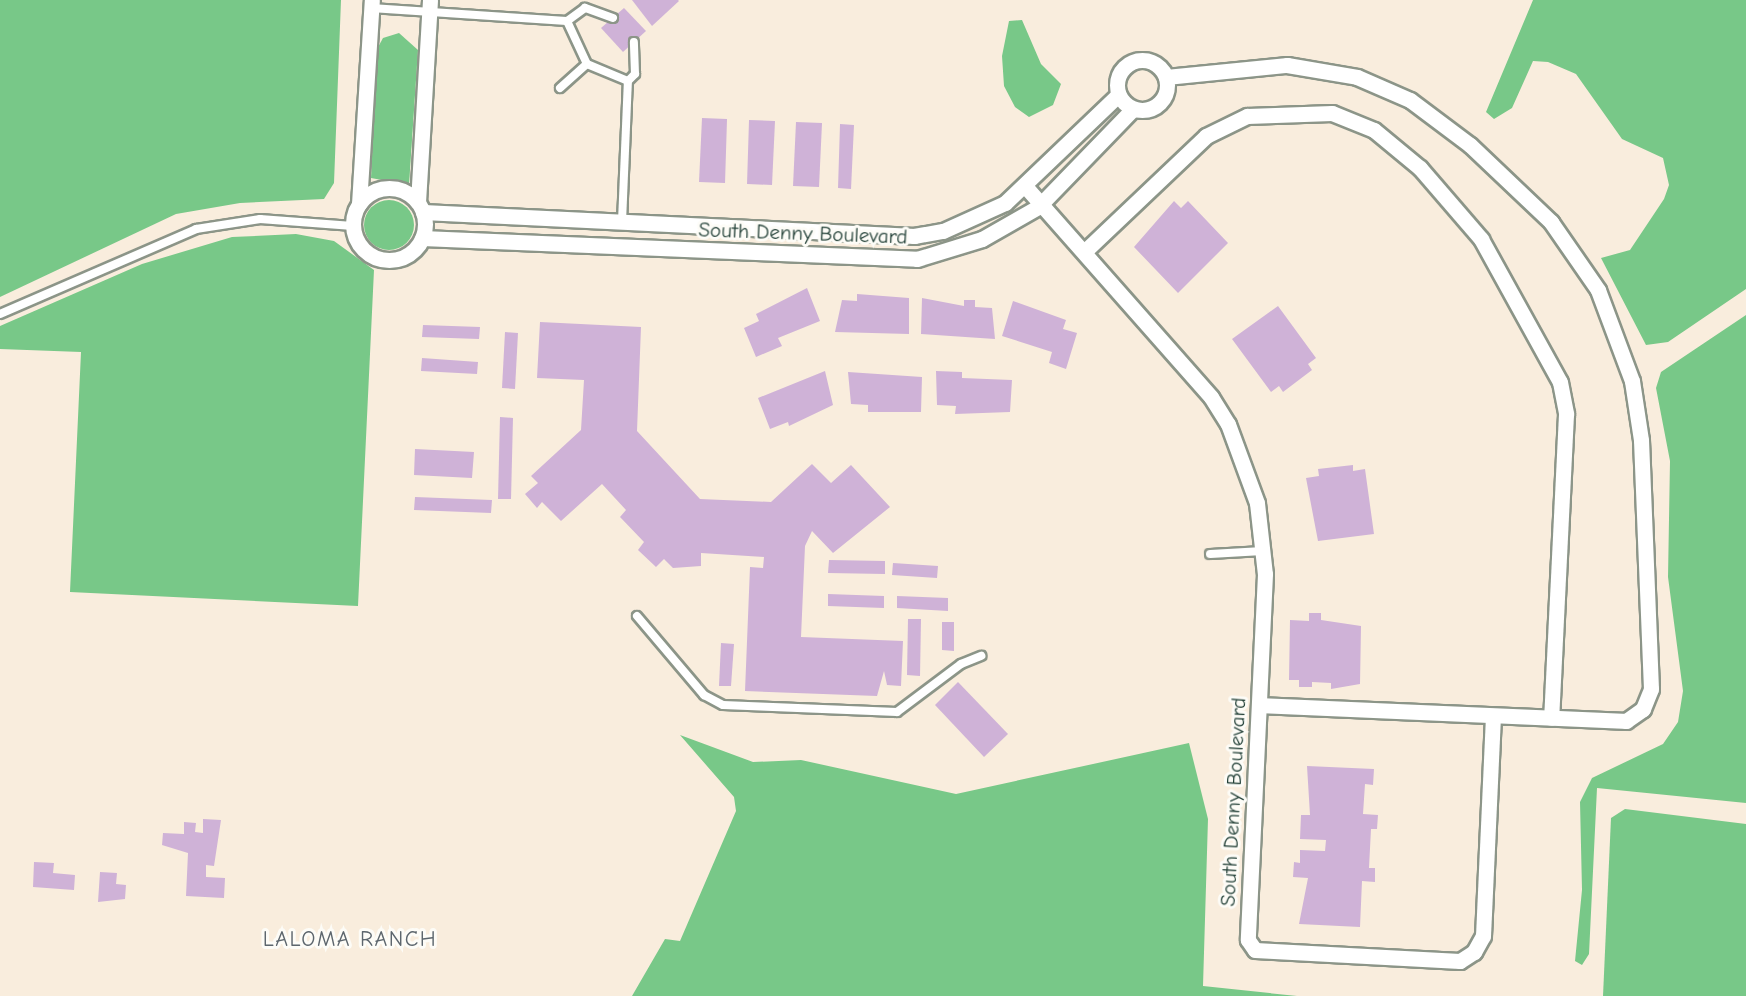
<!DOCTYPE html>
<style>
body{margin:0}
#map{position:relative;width:1746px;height:996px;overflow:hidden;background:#f9eddd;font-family:"Comic Neue",sans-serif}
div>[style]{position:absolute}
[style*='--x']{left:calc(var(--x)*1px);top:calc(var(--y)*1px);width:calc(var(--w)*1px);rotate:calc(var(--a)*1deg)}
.green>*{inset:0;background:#78c888}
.round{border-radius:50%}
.building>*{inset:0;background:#cfb2d7}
.roads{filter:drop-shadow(2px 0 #8c9588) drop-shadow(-2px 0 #8c9588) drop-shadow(0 2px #8c9588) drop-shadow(0 -2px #8c9588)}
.service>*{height:8px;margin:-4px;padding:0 4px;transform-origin:4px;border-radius:4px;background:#fff}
.minor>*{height:15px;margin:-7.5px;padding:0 7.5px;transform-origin:7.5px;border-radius:7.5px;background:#fff}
.minor>.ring{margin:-7.5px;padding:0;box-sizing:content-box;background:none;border:15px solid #fff;border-radius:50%}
span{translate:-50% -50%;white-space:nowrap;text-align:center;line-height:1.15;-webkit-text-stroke:6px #fdfcf7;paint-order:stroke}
.street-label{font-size:21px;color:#1f3d34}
.neighbourhood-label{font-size:22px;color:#5d666d;letter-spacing:1.5px}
</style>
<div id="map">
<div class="green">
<div style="clip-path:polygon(0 0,341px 0,334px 183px,324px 199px,240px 203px,176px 214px,0 297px)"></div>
<div style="clip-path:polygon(1533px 0,1746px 0,1746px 289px,1668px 342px,1646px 345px,1601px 258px,1630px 250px,1664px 199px,1669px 185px,1663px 158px,1622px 139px,1576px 74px,1548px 62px,1533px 61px,1512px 108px,1494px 119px,1486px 112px)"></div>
<div style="clip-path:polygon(1022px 20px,1041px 64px,1061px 84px,1053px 105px,1029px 117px,1015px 107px,1004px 86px,1002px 56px,1009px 21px)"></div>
<div style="clip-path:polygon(399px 33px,418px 50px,409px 185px,371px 178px,377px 49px,383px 38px)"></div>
<div class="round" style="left:364px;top:200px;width:50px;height:50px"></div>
<div style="clip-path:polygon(296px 234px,334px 241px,374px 270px,358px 606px,70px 592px,81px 352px,0 349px,0 326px,142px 264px,232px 237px)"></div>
<div style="clip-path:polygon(1746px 315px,1746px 803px,1597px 788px,1589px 954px,1582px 965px,1575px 961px,1582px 890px,1580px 802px,1592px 778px,1663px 744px,1678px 722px,1683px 691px,1668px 577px,1670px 461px,1656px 388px,1661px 372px)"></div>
<div style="clip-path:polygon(680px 735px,753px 762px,801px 760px,956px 794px,1189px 743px,1208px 819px,1203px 986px,1297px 996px,632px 996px,665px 939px,680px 941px,736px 811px,734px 797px)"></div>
<div style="clip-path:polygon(1625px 809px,1746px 824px,1746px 996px,1603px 996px,1611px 818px)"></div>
</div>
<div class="building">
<div style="clip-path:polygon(632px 0,678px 0,679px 1px,652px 26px)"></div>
<div style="clip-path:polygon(624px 8px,646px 31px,623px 52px,601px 28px)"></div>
<div style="clip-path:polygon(702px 118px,727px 119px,725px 183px,699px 182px)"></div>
<div style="clip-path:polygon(749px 120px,775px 121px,772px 185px,747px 184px)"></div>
<div style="clip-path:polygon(796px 122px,822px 123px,819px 187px,793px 186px)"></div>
<div style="clip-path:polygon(840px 124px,854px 125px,851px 189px,838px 188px)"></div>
<div style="clip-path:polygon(1174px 201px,1181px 208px,1188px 201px,1228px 243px,1178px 293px,1134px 247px)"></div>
<div style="clip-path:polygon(807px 288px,820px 321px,778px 338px,782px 346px,756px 357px,744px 328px,759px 321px,756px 314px)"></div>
<div style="clip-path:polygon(857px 294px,909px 298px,909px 334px,835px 332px,842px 300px,857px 301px)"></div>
<div style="clip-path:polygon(922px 298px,964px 306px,964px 300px,975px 300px,975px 307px,992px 308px,995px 339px,921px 334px)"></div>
<div style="clip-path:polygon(1013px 301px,1066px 320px,1063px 329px,1077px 333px,1066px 369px,1049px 363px,1052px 352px,1002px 336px)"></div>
<div style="clip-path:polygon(1278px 306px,1316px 358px,1308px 364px,1312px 370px,1283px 392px,1279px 386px,1271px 392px,1232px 339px)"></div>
<div style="clip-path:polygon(540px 322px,641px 327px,637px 431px,700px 499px,771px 502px,812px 464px,831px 483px,851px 465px,890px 507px,833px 553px,812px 531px,805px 546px,801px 637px,903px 641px,901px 686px,887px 685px,884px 671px,877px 696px,745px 691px,750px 567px,763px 568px,764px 557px,701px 553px,701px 566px,673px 568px,664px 559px,656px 567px,638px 550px,644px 542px,620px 517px,626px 510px,602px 484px,561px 521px,542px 502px,537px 508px,525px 494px,538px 483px,531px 476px,581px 430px,584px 380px,537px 378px)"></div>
<div style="clip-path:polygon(423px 325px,480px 327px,479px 339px,422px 337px)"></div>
<div style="clip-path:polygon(505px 332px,518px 333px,515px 389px,502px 388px)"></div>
<div style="clip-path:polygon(422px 358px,478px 362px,477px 374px,421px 371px)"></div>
<div style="clip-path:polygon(825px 371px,833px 405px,789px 426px,788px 422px,770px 429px,758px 398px)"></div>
<div style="clip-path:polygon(936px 371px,962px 372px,962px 378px,1012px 380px,1010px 412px,955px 414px,956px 406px,937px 405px)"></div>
<div style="clip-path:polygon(848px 372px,922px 377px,921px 412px,868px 412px,868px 405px,851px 404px)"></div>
<div style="clip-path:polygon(500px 417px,513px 418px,511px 499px,498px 499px)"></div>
<div style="clip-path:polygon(415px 449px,474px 452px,472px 478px,414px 475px)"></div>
<div style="clip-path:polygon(1353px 465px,1353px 471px,1365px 469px,1374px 534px,1318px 541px,1306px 478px,1319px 476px,1318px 469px)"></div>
<div style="clip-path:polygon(415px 497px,492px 500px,491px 513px,414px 510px)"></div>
<div style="clip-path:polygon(829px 560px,885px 561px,885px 574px,828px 573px)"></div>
<div style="clip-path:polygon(893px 563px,938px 566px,937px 578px,892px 575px)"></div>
<div style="clip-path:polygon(828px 594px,884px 596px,884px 608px,828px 606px)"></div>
<div style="clip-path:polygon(897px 596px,948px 598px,948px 611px,897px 608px)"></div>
<div style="clip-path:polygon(1309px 613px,1321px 613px,1321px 620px,1361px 626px,1360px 684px,1331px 689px,1331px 683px,1312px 682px,1312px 687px,1299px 687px,1299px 680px,1289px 680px,1290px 620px,1309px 621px)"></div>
<div style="clip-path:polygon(908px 619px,921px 619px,920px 676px,907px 675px)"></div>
<div style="clip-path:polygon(942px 622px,954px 622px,954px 651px,942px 650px)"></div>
<div style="clip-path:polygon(721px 643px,734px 644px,731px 686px,719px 686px)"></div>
<div style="clip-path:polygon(958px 682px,1008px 734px,984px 757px,935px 705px)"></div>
<div style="clip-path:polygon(1307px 766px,1374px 769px,1373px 785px,1365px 784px,1363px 814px,1378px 815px,1377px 829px,1371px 829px,1369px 868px,1375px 868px,1375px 882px,1362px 881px,1360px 927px,1299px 924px,1308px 878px,1293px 877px,1294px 862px,1300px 863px,1300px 850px,1325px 851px,1326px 840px,1300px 839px,1301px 815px,1310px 815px)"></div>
<div style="clip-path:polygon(203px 819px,221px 820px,214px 866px,206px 865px,206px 877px,225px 878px,224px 898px,186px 896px,188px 853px,162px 845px,163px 833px,184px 834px,184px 822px,196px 823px,195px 832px,203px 833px)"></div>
<div style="clip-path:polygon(34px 862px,54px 863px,53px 873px,75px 875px,74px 890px,33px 887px)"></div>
<div style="clip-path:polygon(100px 872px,117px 873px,116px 884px,126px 885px,125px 899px,98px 902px)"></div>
</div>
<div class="roads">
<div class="service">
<div style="--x:371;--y:8;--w:196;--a:3.8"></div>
<div style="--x:613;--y:18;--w:30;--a:-160"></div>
<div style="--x:585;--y:8;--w:22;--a:144"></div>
<div style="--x:567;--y:21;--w:47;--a:65.1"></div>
<div style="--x:587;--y:64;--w:44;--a:22.5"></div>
<div style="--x:628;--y:81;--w:10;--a:-45"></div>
<div style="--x:635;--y:74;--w:32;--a:-92"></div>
<div style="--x:560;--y:88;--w:36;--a:-42"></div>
<div style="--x:622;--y:222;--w:141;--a:-87.6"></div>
<div style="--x:0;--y:314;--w:214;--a:-23.4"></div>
<div style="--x:196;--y:229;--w:65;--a:-8.9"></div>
<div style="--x:260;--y:219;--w:93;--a:4.3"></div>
<div style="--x:1210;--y:554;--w:53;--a:-3.2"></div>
<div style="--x:637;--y:616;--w:104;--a:49.7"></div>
<div style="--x:704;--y:695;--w:21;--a:28"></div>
<div style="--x:723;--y:705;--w:174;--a:2.3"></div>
<div style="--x:897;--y:712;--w:80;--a:-36.9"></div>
<div style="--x:961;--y:664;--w:22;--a:-22"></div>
</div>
<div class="minor">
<div class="ring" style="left:1117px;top:60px;width:35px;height:35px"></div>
<div style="--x:1166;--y:77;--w:122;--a:-5.7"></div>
<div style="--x:1287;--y:65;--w:71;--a:9.7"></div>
<div style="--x:1357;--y:77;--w:58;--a:23.5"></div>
<div style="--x:1410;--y:100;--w:75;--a:36.9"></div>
<div style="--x:1470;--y:145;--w:112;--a:43.5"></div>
<div style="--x:1551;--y:222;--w:83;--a:55.3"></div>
<div style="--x:1598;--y:290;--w:97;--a:69.5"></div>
<div style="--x:1632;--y:381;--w:60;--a:81.3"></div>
<div style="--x:1641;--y:440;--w:249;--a:87.7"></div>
<div style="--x:1651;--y:689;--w:22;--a:112"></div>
<div style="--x:1643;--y:709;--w:21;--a:145"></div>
<div style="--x:1626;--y:721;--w:367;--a:-177.5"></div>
<div style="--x:1025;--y:186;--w:281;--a:48.6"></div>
<div style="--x:1211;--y:397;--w:32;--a:58"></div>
<div style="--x:1228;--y:424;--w:84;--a:69.8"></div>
<div style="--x:1257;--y:503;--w:71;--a:83.6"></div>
<div style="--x:1265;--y:574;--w:366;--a:92.7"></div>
<div style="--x:1248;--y:940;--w:12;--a:55"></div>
<div style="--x:1255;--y:950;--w:205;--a:3.1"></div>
<div style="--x:1460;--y:961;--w:17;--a:-33"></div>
<div style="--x:1474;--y:952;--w:18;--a:-61"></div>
<div style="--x:1483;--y:936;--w:219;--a:-87.4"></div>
<div class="ring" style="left:353px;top:188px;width:57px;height:57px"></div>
<div style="--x:418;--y:202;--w:202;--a:-86.6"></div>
<div style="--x:359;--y:204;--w:204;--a:-86.4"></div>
<div style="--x:423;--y:212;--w:492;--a:2.8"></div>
<div style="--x:914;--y:236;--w:29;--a:-10"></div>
<div style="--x:943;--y:231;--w:68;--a:-24.3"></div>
<div style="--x:1005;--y:203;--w:156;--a:-43.7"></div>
<div style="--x:422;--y:238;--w:495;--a:2.4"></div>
<div style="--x:917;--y:259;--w:68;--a:-17.1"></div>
<div style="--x:982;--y:239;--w:64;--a:-29.7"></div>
<div style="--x:1038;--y:207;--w:136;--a:-45.9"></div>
<div style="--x:1085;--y:251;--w:167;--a:-43.5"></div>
<div style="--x:1206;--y:136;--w:46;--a:-26"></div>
<div style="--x:1247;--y:116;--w:85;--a:-2"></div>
<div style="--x:1332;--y:113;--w:45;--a:22"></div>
<div style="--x:1374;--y:130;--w:60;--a:39.6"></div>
<div style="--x:1420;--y:168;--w:94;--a:49.3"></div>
<div style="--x:1481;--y:239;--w:163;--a:61.1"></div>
<div style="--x:1560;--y:382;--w:33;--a:79"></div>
<div style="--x:1566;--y:414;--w:304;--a:92.8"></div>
</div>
</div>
<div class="street-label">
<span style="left:803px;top:233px;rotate:2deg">South Denny Boulevard</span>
<span style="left:1233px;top:802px;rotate:-87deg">South Denny Boulevard</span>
</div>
<div class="neighbourhood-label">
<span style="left:350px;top:940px">LALOMA RANCH</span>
</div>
</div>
